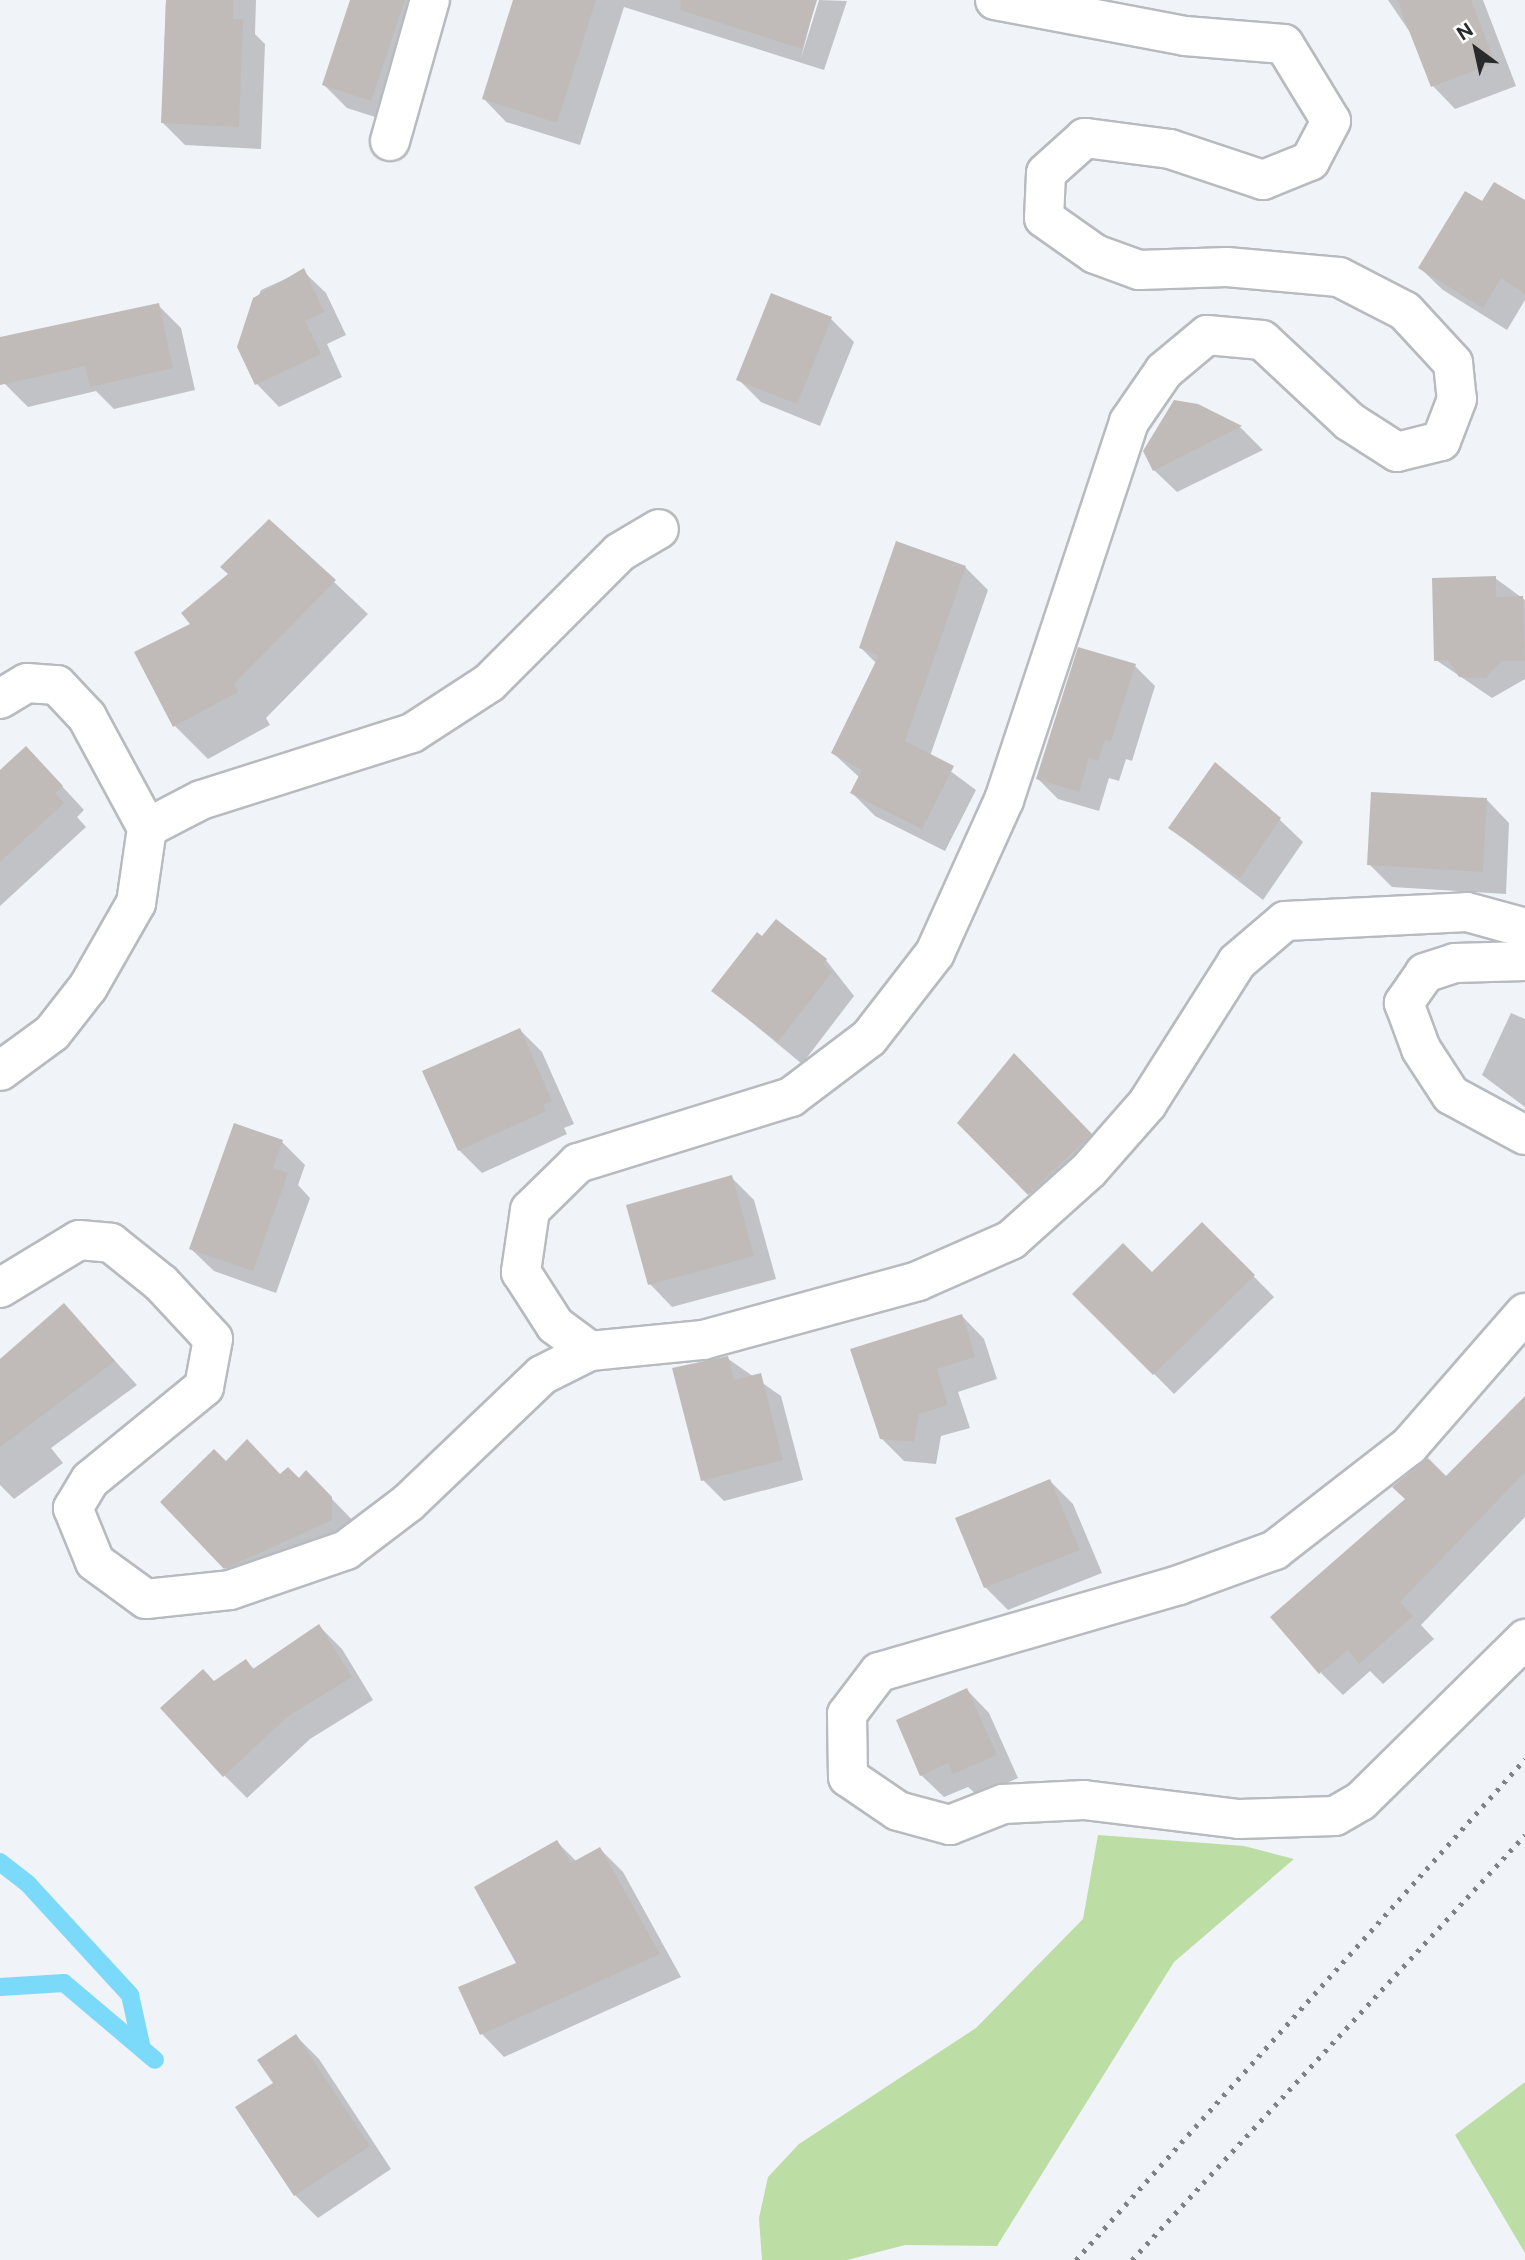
<!DOCTYPE html>
<style>
body{margin:0}
#map{position:relative;width:1525px;height:2260px;overflow:hidden;background:#f0f3f8;font-family:"Public Sans",sans-serif}
div>[style]{position:absolute}
[style*='--x']{left:calc(var(--x)*1px);top:calc(var(--y)*1px);width:calc(var(--w)*1px);rotate:calc(var(--a)*1deg)}
.green>*{inset:0;background:#bcdda4}
.shadow>*{inset:0;background:#0003}
.stream>*{height:18px;margin:-9px;padding:0 9px;transform-origin:9px;border-radius:9px;background:#7bd9f9}
.building>*{inset:0;background:#c0bbb8}
.roads{filter:drop-shadow(2px 0 #b7bbbf) drop-shadow(-2px 0 #b7bbbf) drop-shadow(0 2px #b7bbbf) drop-shadow(0 -2px #b7bbbf)}
.street>*{height:38px;margin:-19px;padding:0 19px;transform-origin:19px;border-radius:19px;background:#fff}
.rail>*{height:5px;margin-top:-2.5px;transform-origin:0;background:repeating-linear-gradient(90deg,#7f8185 0 3.5px,transparent 0 10.5px)}
span{translate:-50% -50%;white-space:nowrap;text-align:center;line-height:1.15;-webkit-text-stroke:6px #fff;paint-order:stroke}
.north{position:absolute;left:1441px;top:14px;width:70px;height:70px;-webkit-text-stroke:5px #fff;paint-order:stroke;rotate:327deg;font-size:19px;font-weight:700;line-height:28px;text-align:center;color:#292a2c}
.north::after{content:'';display:block;margin:auto;width:24px;height:32px;background:#292a2c;clip-path:polygon(50% 0,100% 100%,50% 72%,0 100%)}
</style>
<div id="map">
<div class="green">
<div style="clip-path:polygon(1098px 1835px,1244px 1846px,1294px 1859px,1174px 1962px,997px 2246px,905px 2245px,847px 2260px,762px 2260px,759px 2218px,768px 2177px,799px 2144px,976px 2028px,1083px 1919px)"></div>
<div style="clip-path:polygon(1525px 2082px,1525px 2253px,1455px 2135px)"></div>
</div>
<div class="shadow">
<div style="clip-path:polygon(166px 0,256px 0,255px 34px,265px 44px,261px 149px,185px 145px,162px 122px)"></div>
<div style="clip-path:polygon(352px 0,408px 0,428px 21px,394px 123px,347px 108px,324px 85px)"></div>
<div style="clip-path:polygon(515px 0,816px 0,801px 58px,819px 0,847px 1px,824px 70px,624px 7px,580px 145px,506px 122px,484px 99px)"></div>
<div style="clip-path:polygon(1388px 0,1483px 0,1516px 86px,1455px 109px,1433px 86px,1414px 38px)"></div>
<div style="clip-path:polygon(1525px 202px,1525px 300px,1507px 330px,1443px 290px,1420px 268px,1483px 203px)"></div>
<div style="clip-path:polygon(303px 271px,326px 293px,346px 335px,327px 344px,342px 377px,279px 407px,257px 384px,239px 347px,261px 290px)"></div>
<div style="clip-path:polygon(158px 305px,181px 328px,195px 390px,114px 409px,96px 391px,28px 407px,5px 384px,0 339px)"></div>
<div style="clip-path:polygon(831px 319px,854px 342px,820px 426px,761px 402px,738px 379px)"></div>
<div style="clip-path:polygon(1198px 405px,1241px 428px,1263px 450px,1177px 492px,1154px 470px)"></div>
<div style="clip-path:polygon(269px 521px,368px 614px,266px 718px,270px 725px,208px 759px,175px 726px,193px 624px)"></div>
<div style="clip-path:polygon(965px 567px,988px 590px,930px 756px,976px 790px,945px 851px,875px 816px,852px 793px,860px 778px,833px 753px,877px 664px,861px 648px)"></div>
<div style="clip-path:polygon(1495px 578px,1525px 600px,1525px 679px,1492px 698px,1436px 660px)"></div>
<div style="clip-path:polygon(1135px 666px,1155px 686px,1132px 761px,1126px 759px,1119px 781px,1109px 778px,1099px 811px,1058px 799px,1038px 779px)"></div>
<div style="clip-path:polygon(0 770px,48px 771px,84px 810px,77px 817px,86px 827px,0 906px)"></div>
<div style="clip-path:polygon(1487px 800px,1509px 823px,1506px 894px,1392px 887px,1369px 864px)"></div>
<div style="clip-path:polygon(1280px 820px,1303px 842px,1263px 900px,1170px 828px)"></div>
<div style="clip-path:polygon(776px 921px,826px 960px,854px 996px,802px 1064px,714px 991px)"></div>
<div style="clip-path:polygon(1511px 1013px,1525px 1019px,1525px 1107px,1482px 1075px)"></div>
<div style="clip-path:polygon(520px 1030px,542px 1052px,574px 1124px,564px 1128px,567px 1134px,482px 1173px,459px 1150px)"></div>
<div style="clip-path:polygon(1014px 1056px,1111px 1155px,1050px 1214px,959px 1122px)"></div>
<div style="clip-path:polygon(282px 1142px,305px 1165px,298px 1185px,310px 1198px,276px 1293px,214px 1271px,191px 1249px)"></div>
<div style="clip-path:polygon(731px 1177px,754px 1200px,776px 1279px,672px 1307px,650px 1284px)"></div>
<div style="clip-path:polygon(1202px 1224px,1274px 1297px,1174px 1394px,1075px 1294px,1152px 1274px)"></div>
<div style="clip-path:polygon(64px 1305px,137px 1385px,51px 1448px,63px 1463px,14px 1499px,0 1485px,0 1376px)"></div>
<div style="clip-path:polygon(962px 1316px,984px 1339px,997px 1379px,958px 1392px,970px 1428px,941px 1436px,936px 1464px,904px 1461px,881px 1438px)"></div>
<div style="clip-path:polygon(727px 1358px,781px 1396px,803px 1480px,724px 1501px,703px 1480px)"></div>
<div style="clip-path:polygon(1525px 1399px,1525px 1517px,1421px 1625px,1434px 1639px,1383px 1684px,1370px 1671px,1343px 1695px,1321px 1673px,1446px 1478px)"></div>
<div style="clip-path:polygon(226px 1463px,299px 1480px,328px 1495px,368px 1536px,248px 1590px,225px 1567px)"></div>
<div style="clip-path:polygon(1050px 1481px,1073px 1504px,1102px 1573px,1008px 1610px,985px 1587px)"></div>
<div style="clip-path:polygon(319px 1626px,342px 1649px,373px 1700px,310px 1739px,247px 1798px,224px 1775px,214px 1683px,246px 1661px,255px 1670px)"></div>
<div style="clip-path:polygon(967px 1690px,989px 1713px,1018px 1778px,978px 1796px,968px 1787px,944px 1797px,921px 1775px)"></div>
<div style="clip-path:polygon(557px 1842px,577px 1862px,600px 1849px,623px 1872px,681px 1977px,504px 2057px,482px 2034px,518px 1964px)"></div>
<div style="clip-path:polygon(296px 2036px,319px 2059px,391px 2169px,318px 2218px,295px 2195px)"></div>
</div>
<div class="stream">
<div style="--x:0;--y:1862;--w:36;--a:38"></div>
<div style="--x:28;--y:1884;--w:151;--a:47.4"></div>
<div style="--x:130;--y:1995;--w:55;--a:77.5"></div>
<div style="--x:0;--y:1987;--w:64;--a:-3.6"></div>
<div style="--x:64;--y:1983;--w:119;--a:40.2"></div>
</div>
<div class="building">
<div style="clip-path:polygon(166px 0,233px 0,233px 19px,243px 19px,239px 127px,161px 123px)"></div>
<div style="clip-path:polygon(350px 0,405px 0,371px 101px,322px 85px)"></div>
<div style="clip-path:polygon(513px 0,596px 0,557px 123px,482px 99px)"></div>
<div style="clip-path:polygon(681px 0,817px 0,802px 49px,680px 10px)"></div>
<div style="clip-path:polygon(1397px 0,1471px 0,1495px 63px,1431px 87px)"></div>
<div style="clip-path:polygon(1494px 182px,1525px 200px,1525px 294px,1501px 278px,1483px 308px,1418px 268px,1465px 191px,1482px 201px)"></div>
<div style="clip-path:polygon(304px 268px,324px 312px,305px 321px,321px 354px,255px 385px,237px 347px,253px 298px)"></div>
<div style="clip-path:polygon(771px 293px,832px 317px,797px 404px,736px 380px)"></div>
<div style="clip-path:polygon(159px 303px,173px 368px,90px 387px,85px 366px,0 385px,0 337px)"></div>
<div style="clip-path:polygon(1174px 400px,1198px 404px,1242px 426px,1153px 471px,1143px 451px)"></div>
<div style="clip-path:polygon(269px 519px,336px 580px,234px 684px,238px 692px,173px 727px,134px 652px,190px 624px,181px 613px,228px 574px,220px 567px)"></div>
<div style="clip-path:polygon(896px 541px,966px 566px,905px 741px,954px 766px,922px 829px,850px 793px,862px 770px,831px 753px,879px 655px,859px 648px)"></div>
<div style="clip-path:polygon(1496px 576px,1496px 597px,1523px 596px,1525px 661px,1501px 661px,1486px 678px,1459px 677px,1448px 660px,1434px 661px,1432px 578px)"></div>
<div style="clip-path:polygon(1078px 647px,1136px 664px,1111px 741px,1105px 740px,1098px 761px,1089px 758px,1079px 792px,1036px 779px)"></div>
<div style="clip-path:polygon(26px 746px,63px 786px,55px 793px,64px 803px,0 862px,0 770px)"></div>
<div style="clip-path:polygon(1215px 762px,1281px 818px,1240px 878px,1168px 828px)"></div>
<div style="clip-path:polygon(1371px 792px,1487px 798px,1483px 872px,1367px 865px)"></div>
<div style="clip-path:polygon(776px 919px,827px 959px,823px 964px,832px 972px,778px 1042px,711px 991px,757px 932px,762px 936px)"></div>
<div style="clip-path:polygon(520px 1028px,552px 1101px,543px 1105px,546px 1111px,458px 1151px,422px 1071px)"></div>
<div style="clip-path:polygon(1014px 1053px,1092px 1134px,1028px 1195px,957px 1123px)"></div>
<div style="clip-path:polygon(234px 1123px,283px 1140px,273px 1168px,288px 1173px,253px 1271px,189px 1249px)"></div>
<div style="clip-path:polygon(732px 1175px,754px 1256px,648px 1285px,626px 1205px)"></div>
<div style="clip-path:polygon(1202px 1222px,1255px 1275px,1153px 1375px,1072px 1294px,1123px 1243px,1152px 1272px)"></div>
<div style="clip-path:polygon(64px 1303px,115px 1361px,0 1447px,0 1359px)"></div>
<div style="clip-path:polygon(962px 1314px,975px 1357px,937px 1369px,948px 1405px,919px 1414px,914px 1442px,880px 1439px,850px 1349px)"></div>
<div style="clip-path:polygon(728px 1356px,734px 1380px,761px 1373px,783px 1460px,701px 1481px,672px 1368px)"></div>
<div style="clip-path:polygon(1525px 1396px,1525px 1472px,1400px 1602px,1413px 1616px,1359px 1664px,1348px 1650px,1319px 1674px,1270px 1617px,1405px 1499px,1392px 1487px,1428px 1458px,1446px 1476px)"></div>
<div style="clip-path:polygon(247px 1439px,280px 1474px,288px 1467px,299px 1478px,306px 1470px,332px 1497px,332px 1520px,224px 1569px,160px 1502px,214px 1449px,226px 1461px)"></div>
<div style="clip-path:polygon(1050px 1479px,1080px 1550px,984px 1588px,955px 1518px)"></div>
<div style="clip-path:polygon(319px 1624px,352px 1677px,287px 1717px,223px 1777px,160px 1708px,203px 1669px,214px 1681px,246px 1659px,253px 1669px)"></div>
<div style="clip-path:polygon(967px 1688px,997px 1755px,953px 1774px,948px 1763px,920px 1776px,896px 1720px)"></div>
<div style="clip-path:polygon(557px 1840px,571px 1863px,600px 1847px,660px 1954px,480px 2035px,458px 1987px,516px 1963px,474px 1887px)"></div>
<div style="clip-path:polygon(296px 2034px,370px 2146px,294px 2196px,235px 2107px,273px 2083px,257px 2060px)"></div>
</div>
<div class="roads">
<div class="street">
<div style="--x:995;--y:0;--w:193;--a:10.7"></div>
<div style="--x:1185;--y:36;--w:99;--a:4.6"></div>
<div style="--x:1284;--y:44;--w:90;--a:58.6"></div>
<div style="--x:1331;--y:121;--w:45;--a:117.7"></div>
<div style="--x:1310;--y:161;--w:51;--a:158"></div>
<div style="--x:1263;--y:180;--w:98;--a:-161.6"></div>
<div style="--x:1170;--y:149;--w:86;--a:-172.6"></div>
<div style="--x:1085;--y:138;--w:52;--a:138.1"></div>
<div style="--x:1046;--y:173;--w:45;--a:92.5"></div>
<div style="--x:1044;--y:218;--w:62;--a:35.2"></div>
<div style="--x:1095;--y:254;--w:47;--a:20"></div>
<div style="--x:1139;--y:270;--w:88;--a:-2"></div>
<div style="--x:1227;--y:267;--w:112;--a:5.1"></div>
<div style="--x:1339;--y:277;--w:74;--a:27.3"></div>
<div style="--x:1405;--y:311;--w:71;--a:47.3"></div>
<div style="--x:1453;--y:363;--w:36;--a:84"></div>
<div style="--x:1457;--y:399;--w:45;--a:110.9"></div>
<div style="--x:1441;--y:441;--w:45;--a:166"></div>
<div style="--x:1397;--y:452;--w:56;--a:-147.4"></div>
<div style="--x:1350;--y:422;--w:120;--a:-137"></div>
<div style="--x:1262;--y:340;--w:55;--a:-174.8"></div>
<div style="--x:1207;--y:335;--w:56;--a:140.1"></div>
<div style="--x:1164;--y:371;--w:62;--a:124.5"></div>
<div style="--x:1129;--y:422;--w:398;--a:108.3"></div>
<div style="--x:1004;--y:800;--w:168;--a:114.3"></div>
<div style="--x:935;--y:953;--w:108;--a:127.8"></div>
<div style="--x:869;--y:1038;--w:98;--a:142.9"></div>
<div style="--x:791;--y:1097;--w:223;--a:162.8"></div>
<div style="--x:578;--y:1163;--w:67;--a:135.6"></div>
<div style="--x:530;--y:1210;--w:63;--a:98.3"></div>
<div style="--x:521;--y:1272;--w:63;--a:57.3"></div>
<div style="--x:555;--y:1325;--w:44;--a:36.6"></div>
<div style="--x:590;--y:1351;--w:114;--a:-5.6"></div>
<div style="--x:703;--y:1340;--w:223;--a:-15.3"></div>
<div style="--x:918;--y:1281;--w:102;--a:-23.8"></div>
<div style="--x:1011;--y:1240;--w:105;--a:-41.9"></div>
<div style="--x:1089;--y:1170;--w:88;--a:-48.7"></div>
<div style="--x:1147;--y:1104;--w:168;--a:-57.6"></div>
<div style="--x:1237;--y:962;--w:63;--a:-40.5"></div>
<div style="--x:1285;--y:921;--w:182;--a:-2.8"></div>
<div style="--x:1467;--y:912;--w:60;--a:15.4"></div>
<div style="--x:390;--y:141;--w:147;--a:-74.2"></div>
<div style="--x:0;--y:699;--w:31;--a:-31"></div>
<div style="--x:27;--y:683;--w:30;--a:4"></div>
<div style="--x:57;--y:685;--w:44;--a:46.8"></div>
<div style="--x:87;--y:717;--w:126;--a:61.6"></div>
<div style="--x:147;--y:828;--w:76;--a:98.3"></div>
<div style="--x:136;--y:903;--w:97;--a:119.7"></div>
<div style="--x:88;--y:987;--w:58;--a:128"></div>
<div style="--x:52;--y:1033;--w:64;--a:143.8"></div>
<div style="--x:147;--y:828;--w:61;--a:-27.4"></div>
<div style="--x:201;--y:800;--w:221;--a:-17.6"></div>
<div style="--x:412;--y:733;--w:92;--a:-33"></div>
<div style="--x:489;--y:683;--w:185;--a:-45"></div>
<div style="--x:620;--y:552;--w:45;--a:-30.5"></div>
<div style="--x:1525;--y:961;--w:70;--a:178.4"></div>
<div style="--x:1455;--y:963;--w:32;--a:162"></div>
<div style="--x:1425;--y:973;--w:37;--a:125"></div>
<div style="--x:1404;--y:1003;--w:49;--a:69.7"></div>
<div style="--x:1421;--y:1049;--w:55;--a:56.9"></div>
<div style="--x:1451;--y:1095;--w:84;--a:28.4"></div>
<div style="--x:0;--y:1288;--w:92;--a:-31.3"></div>
<div style="--x:79;--y:1240;--w:32;--a:5"></div>
<div style="--x:111;--y:1243;--w:64;--a:38.7"></div>
<div style="--x:161;--y:1283;--w:76;--a:47.1"></div>
<div style="--x:213;--y:1339;--w:49;--a:100.6"></div>
<div style="--x:204;--y:1387;--w:147;--a:140.8"></div>
<div style="--x:90;--y:1480;--w:33;--a:121"></div>
<div style="--x:73;--y:1508;--w:58;--a:67.8"></div>
<div style="--x:95;--y:1562;--w:63;--a:36"></div>
<div style="--x:146;--y:1599;--w:84;--a:-6.1"></div>
<div style="--x:230;--y:1590;--w:123;--a:-19"></div>
<div style="--x:346;--y:1550;--w:78;--a:-37.2"></div>
<div style="--x:408;--y:1503;--w:185;--a:-43.7"></div>
<div style="--x:542;--y:1375;--w:54;--a:-26.6"></div>
<div style="--x:1525;--y:1313;--w:176;--a:131.1"></div>
<div style="--x:1409;--y:1446;--w:170;--a:142.2"></div>
<div style="--x:1275;--y:1550;--w:102;--a:160"></div>
<div style="--x:1179;--y:1585;--w:312;--a:163.8"></div>
<div style="--x:879;--y:1672;--w:53;--a:127.3"></div>
<div style="--x:847;--y:1714;--w:63;--a:89.1"></div>
<div style="--x:848;--y:1777;--w:60;--a:34.2"></div>
<div style="--x:898;--y:1811;--w:54;--a:15.1"></div>
<div style="--x:950;--y:1825;--w:57;--a:-21.6"></div>
<div style="--x:1003;--y:1804;--w:81;--a:-2.8"></div>
<div style="--x:1084;--y:1800;--w:156;--a:7"></div>
<div style="--x:1239;--y:1819;--w:96;--a:-1.8"></div>
<div style="--x:1335;--y:1816;--w:30;--a:-30"></div>
<div style="--x:1361;--y:1801;--w:231;--a:-44.6"></div>
</div>
</div>
<div class="rail">
<div style="--x:1076;--y:2260;--w:673;--a:-48.13"></div>
<div style="--x:1132;--y:2260;--w:579;--a:-47.24"></div>
</div>
<div class="north">N</div>
</div>
